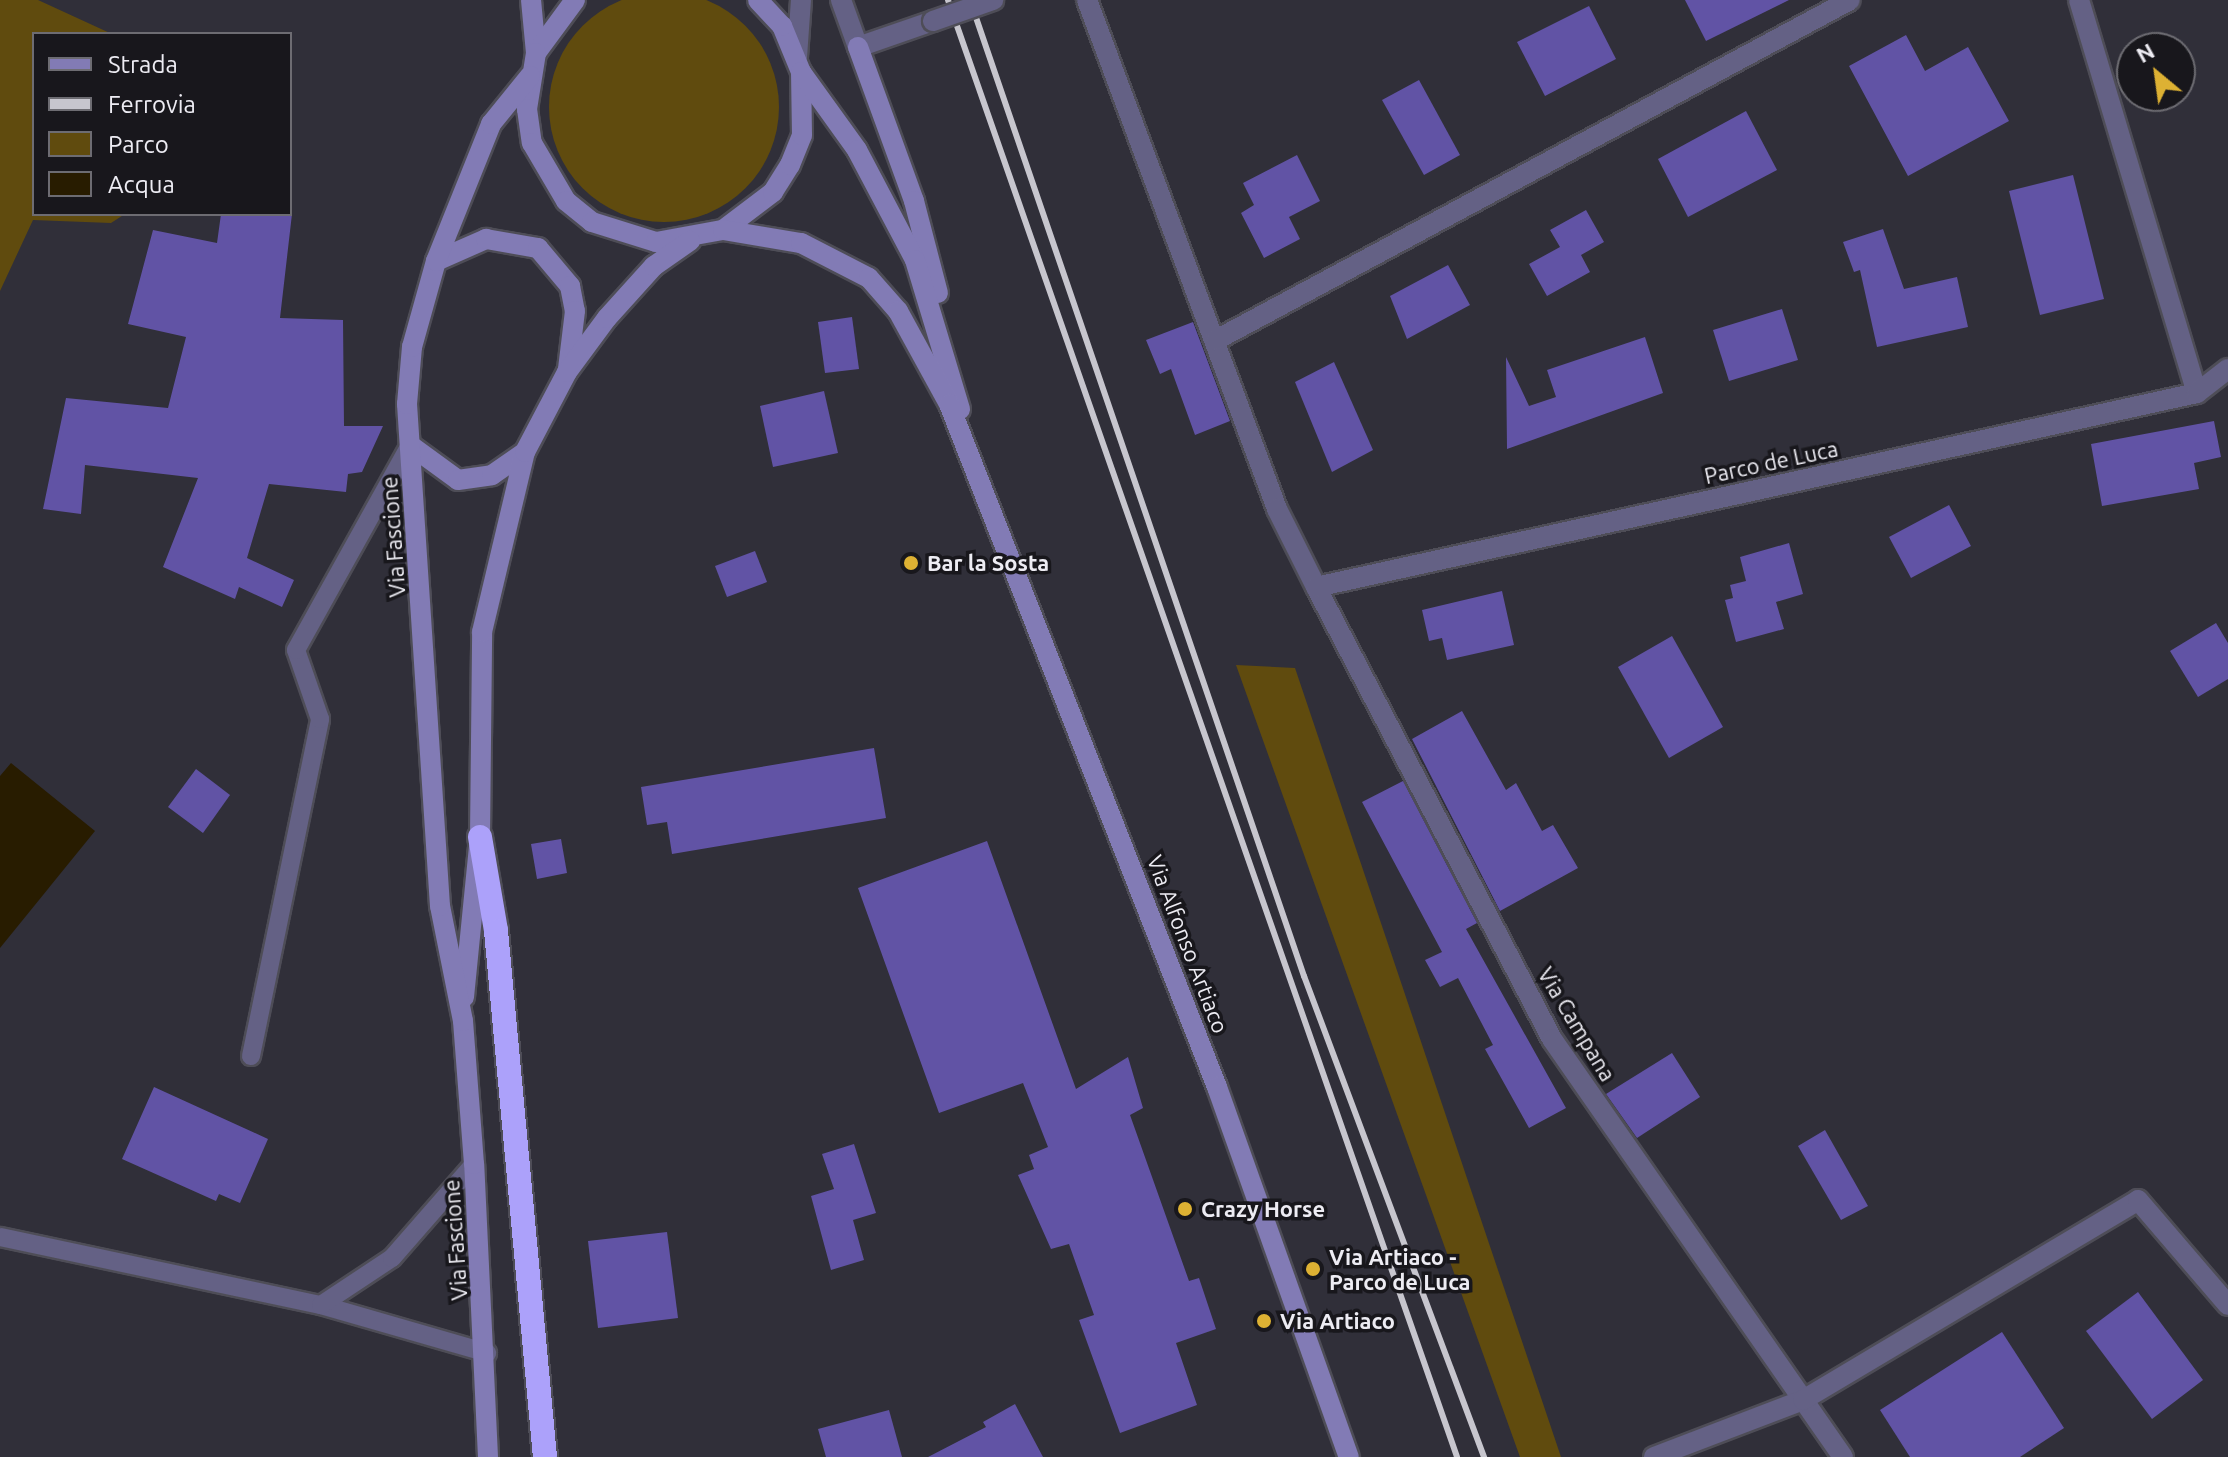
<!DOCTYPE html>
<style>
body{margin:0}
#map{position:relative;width:2228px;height:1457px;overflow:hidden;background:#302f39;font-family:Ubuntu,sans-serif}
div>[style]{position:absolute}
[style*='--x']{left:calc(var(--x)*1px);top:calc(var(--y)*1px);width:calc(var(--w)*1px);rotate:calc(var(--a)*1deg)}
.green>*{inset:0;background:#604b0e}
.round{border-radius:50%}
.water>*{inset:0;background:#281c00}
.building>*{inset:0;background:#6153a5}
.roads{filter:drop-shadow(2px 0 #4e4d57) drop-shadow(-2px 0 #4e4d57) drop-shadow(0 2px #4e4d57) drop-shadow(0 -2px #4e4d57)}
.service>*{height:18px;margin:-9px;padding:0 9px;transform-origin:9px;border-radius:9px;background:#646185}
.minor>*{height:20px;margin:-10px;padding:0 10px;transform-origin:10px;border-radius:10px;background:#646185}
.tertiary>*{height:20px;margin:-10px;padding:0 10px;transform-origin:10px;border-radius:10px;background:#646185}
.secondary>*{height:20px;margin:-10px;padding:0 10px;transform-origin:10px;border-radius:10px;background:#827bb5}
.motorway>*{height:24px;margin:-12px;padding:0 12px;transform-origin:12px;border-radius:12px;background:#aca1fa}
.rail>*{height:6px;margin:-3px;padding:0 3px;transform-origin:3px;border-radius:3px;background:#c7c6ce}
.bridges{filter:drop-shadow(2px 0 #4e4d57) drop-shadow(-2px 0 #4e4d57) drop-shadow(0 2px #4e4d57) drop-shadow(0 -2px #4e4d57)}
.minor-bridge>*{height:20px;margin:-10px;padding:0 10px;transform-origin:10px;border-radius:10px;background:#646185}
.dots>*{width:22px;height:22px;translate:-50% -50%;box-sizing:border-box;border:4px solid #18171c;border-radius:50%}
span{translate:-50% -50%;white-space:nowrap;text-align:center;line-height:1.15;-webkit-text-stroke:7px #18171c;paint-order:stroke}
.street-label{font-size:22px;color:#edecf3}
.poi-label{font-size:22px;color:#edecf3;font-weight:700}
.left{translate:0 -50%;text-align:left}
.legend{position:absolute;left:32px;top:32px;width:260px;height:184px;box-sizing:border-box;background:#18171c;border:2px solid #6d6c72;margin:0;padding:10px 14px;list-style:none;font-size:24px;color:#edecf3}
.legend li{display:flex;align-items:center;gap:16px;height:40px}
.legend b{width:40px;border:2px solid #6d6c72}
.north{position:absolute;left:2116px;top:32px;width:80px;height:80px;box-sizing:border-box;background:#18171c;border:2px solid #6d6c72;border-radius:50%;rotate:331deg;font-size:22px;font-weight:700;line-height:32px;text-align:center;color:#edecf3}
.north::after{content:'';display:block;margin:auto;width:28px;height:36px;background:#ddb133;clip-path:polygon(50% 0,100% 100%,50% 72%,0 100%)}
</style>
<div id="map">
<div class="green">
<div class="round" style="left:549px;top:-8px;width:230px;height:230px"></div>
<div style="clip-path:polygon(0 0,38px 0,112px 34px,34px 34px,34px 214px,125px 214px,111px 223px,33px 220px,0 291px)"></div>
<div style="clip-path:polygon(1236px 665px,1295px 668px,1561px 1457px,1520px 1457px)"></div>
</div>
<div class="water">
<div style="clip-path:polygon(11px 763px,95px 831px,0 948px,0 776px)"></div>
</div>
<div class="building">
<div style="clip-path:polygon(1685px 0,1789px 0,1706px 41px)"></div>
<div style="clip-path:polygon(1589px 6px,1616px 59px,1545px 96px,1517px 42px)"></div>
<div style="clip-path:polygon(1906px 35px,1925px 71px,1968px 47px,2009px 121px,1908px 176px,1849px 66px)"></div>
<div style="clip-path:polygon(1419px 80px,1460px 155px,1424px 175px,1382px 100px)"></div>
<div style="clip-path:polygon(1746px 111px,1777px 170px,1688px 217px,1658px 159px)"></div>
<div style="clip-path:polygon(1297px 155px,1320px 201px,1289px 217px,1300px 239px,1264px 258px,1241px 213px,1254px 205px,1243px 183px)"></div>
<div style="clip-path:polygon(2073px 175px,2104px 299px,2040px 315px,2009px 191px)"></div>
<div style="clip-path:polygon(1586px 210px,1604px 242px,1581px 255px,1590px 272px,1547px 296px,1529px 264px,1560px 247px,1550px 230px)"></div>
<div style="clip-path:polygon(221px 214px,292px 214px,280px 318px,343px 320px,344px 426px,383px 426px,362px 472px,348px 474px,346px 492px,269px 484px,247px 558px,294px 580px,282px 607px,239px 587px,235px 599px,163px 567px,198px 478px,85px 465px,81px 514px,43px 509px,66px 398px,168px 408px,186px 337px,128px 324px,153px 230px,217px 243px)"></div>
<div style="clip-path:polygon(1883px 229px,1904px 289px,1957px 277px,1968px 327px,1877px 347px,1860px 270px,1854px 272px,1843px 242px)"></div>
<div style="clip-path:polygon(1448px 265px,1470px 305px,1407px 339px,1390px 296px)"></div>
<div style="clip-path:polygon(1782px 309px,1798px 360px,1729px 381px,1713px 330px)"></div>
<div style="clip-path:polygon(852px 317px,859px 369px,825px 373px,818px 322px)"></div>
<div style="clip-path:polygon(1193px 322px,1230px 421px,1195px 435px,1171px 369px,1160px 374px,1146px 340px)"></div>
<div style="clip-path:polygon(1645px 337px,1663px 393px,1507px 449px,1506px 357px,1529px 406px,1556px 397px,1547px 370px)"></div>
<div style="clip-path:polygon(1334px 362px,1373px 450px,1332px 472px,1295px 382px)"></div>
<div style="clip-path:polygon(824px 391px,838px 453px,773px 467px,760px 406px)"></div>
<div style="clip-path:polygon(2214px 421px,2221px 457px,2194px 463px,2199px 489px,2102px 506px,2091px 444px)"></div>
<div style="clip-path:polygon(1949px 505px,1971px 546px,1911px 578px,1889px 537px)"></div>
<div style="clip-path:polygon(1789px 543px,1803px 594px,1776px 602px,1784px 629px,1736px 642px,1725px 600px,1733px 598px,1730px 585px,1746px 581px,1740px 557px)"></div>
<div style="clip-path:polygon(755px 551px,767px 582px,727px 597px,715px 566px)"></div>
<div style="clip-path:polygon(1502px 591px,1514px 645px,1447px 660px,1442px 638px,1429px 641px,1422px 610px)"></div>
<div style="clip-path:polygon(2216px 623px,2228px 643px,2228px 679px,2198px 697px,2170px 651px)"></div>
<div style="clip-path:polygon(1672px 636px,1723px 727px,1669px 758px,1618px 667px)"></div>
<div style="clip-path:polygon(1462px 711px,1506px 790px,1516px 783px,1542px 831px,1553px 825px,1578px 868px,1500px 911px,1412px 739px)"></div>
<div style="clip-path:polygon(874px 748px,886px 818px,672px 854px,667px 822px,647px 825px,641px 787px)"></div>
<div style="clip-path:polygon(196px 769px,230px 795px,203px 833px,168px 807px)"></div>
<div style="clip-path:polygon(1403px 781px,1477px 923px,1466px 929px,1566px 1108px,1529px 1128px,1485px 1049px,1493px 1045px,1458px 978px,1440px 987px,1425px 960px,1442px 952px,1362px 802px)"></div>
<div style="clip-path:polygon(561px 839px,567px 873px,537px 879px,531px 844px)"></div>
<div style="clip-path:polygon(987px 841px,1076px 1089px,1128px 1057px,1143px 1108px,1130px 1115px,1189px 1281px,1199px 1278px,1216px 1329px,1176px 1343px,1197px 1405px,1120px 1433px,1079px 1320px,1094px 1315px,1069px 1244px,1051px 1249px,1018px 1175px,1034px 1169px,1029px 1155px,1048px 1147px,1023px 1083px,939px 1113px,858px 888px)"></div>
<div style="clip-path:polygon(1672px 1053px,1700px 1097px,1637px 1138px,1606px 1094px)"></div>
<div style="clip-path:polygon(154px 1087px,268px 1139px,240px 1203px,219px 1194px,216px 1201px,122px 1159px)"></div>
<div style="clip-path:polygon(1825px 1130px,1868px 1206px,1841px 1220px,1798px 1146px)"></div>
<div style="clip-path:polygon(854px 1144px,876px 1213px,853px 1220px,864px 1260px,831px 1270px,811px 1196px,834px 1189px,822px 1154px)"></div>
<div style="clip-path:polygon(667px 1232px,678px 1318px,598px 1328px,588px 1241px)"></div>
<div style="clip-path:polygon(2138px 1292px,2203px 1380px,2152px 1419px,2086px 1331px)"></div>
<div style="clip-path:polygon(2002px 1332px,2064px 1428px,2020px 1457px,1910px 1457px,1880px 1410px)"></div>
<div style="clip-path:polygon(1015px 1404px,1043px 1457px,928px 1457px,986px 1427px,983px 1422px)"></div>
<div style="clip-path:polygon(889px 1410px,902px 1457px,826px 1457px,818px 1429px)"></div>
</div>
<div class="roads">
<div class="service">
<div style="--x:251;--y:1056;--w:344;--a:-78.4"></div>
<div style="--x:320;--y:719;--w:73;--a:-109.2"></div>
<div style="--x:296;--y:650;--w:235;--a:-60.9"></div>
<div style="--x:0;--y:1237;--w:328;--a:12"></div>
<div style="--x:321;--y:1305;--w:173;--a:16.1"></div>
<div style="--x:321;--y:1305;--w:85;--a:-33.5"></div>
<div style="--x:392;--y:1258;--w:125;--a:-48.9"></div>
</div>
<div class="minor">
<div style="--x:1087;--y:0;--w:543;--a:69.53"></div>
<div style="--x:1277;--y:509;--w:87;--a:63.4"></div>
<div style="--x:1316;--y:587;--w:510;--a:62.43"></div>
<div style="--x:1552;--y:1039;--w:509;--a:55.16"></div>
<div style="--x:2079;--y:0;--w:410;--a:73.3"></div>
<div style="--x:858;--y:47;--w:79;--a:-19.1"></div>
<div style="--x:1216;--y:340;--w:719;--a:-28.2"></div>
<div style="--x:1316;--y:587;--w:902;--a:-12.42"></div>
<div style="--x:2197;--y:393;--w:39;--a:-38"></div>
<div style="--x:1654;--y:1457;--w:160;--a:-20.9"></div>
<div style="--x:1803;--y:1400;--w:390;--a:-30.8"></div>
<div style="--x:2138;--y:1200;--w:138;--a:49.4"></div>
</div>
<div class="tertiary">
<div style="--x:841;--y:0;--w:50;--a:70.1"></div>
<div style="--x:797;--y:57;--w:57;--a:-86"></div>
</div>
<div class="secondary">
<div style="--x:531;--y:0;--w:53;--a:84.6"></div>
<div style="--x:575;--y:0;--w:66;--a:126.3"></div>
<div style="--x:536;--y:53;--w:57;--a:99.1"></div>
<div style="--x:527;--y:109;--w:34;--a:82"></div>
<div style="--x:532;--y:143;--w:67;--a:59.6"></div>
<div style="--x:566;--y:201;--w:33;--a:39"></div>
<div style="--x:592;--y:222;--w:67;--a:17.4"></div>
<div style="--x:656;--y:242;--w:68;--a:-10.2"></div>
<div style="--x:723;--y:230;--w:63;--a:-37.2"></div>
<div style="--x:773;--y:192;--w:32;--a:-58"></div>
<div style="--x:790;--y:165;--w:32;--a:-68"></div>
<div style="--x:802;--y:135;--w:63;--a:-90.9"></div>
<div style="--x:801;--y:72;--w:50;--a:-112.4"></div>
<div style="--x:782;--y:26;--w:35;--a:-133"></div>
<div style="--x:858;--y:47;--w:164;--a:70"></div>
<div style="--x:914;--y:201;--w:95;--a:75.4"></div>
<div style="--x:801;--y:72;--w:96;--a:54.3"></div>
<div style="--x:857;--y:150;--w:124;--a:62.2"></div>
<div style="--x:915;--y:260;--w:156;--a:73.2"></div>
<div style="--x:723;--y:230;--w:79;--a:9.5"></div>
<div style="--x:801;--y:243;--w:76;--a:27.2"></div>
<div style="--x:869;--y:278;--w:44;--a:48.7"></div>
<div style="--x:898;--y:311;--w:106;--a:61.3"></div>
<div style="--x:949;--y:404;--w:734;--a:68.58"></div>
<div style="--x:1217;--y:1087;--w:393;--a:70.4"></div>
<div style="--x:436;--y:261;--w:55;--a:-23.7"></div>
<div style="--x:486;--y:239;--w:53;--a:9.8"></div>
<div style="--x:538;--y:248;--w:50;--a:49.9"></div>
<div style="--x:570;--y:286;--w:25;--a:79"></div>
<div style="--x:575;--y:311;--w:58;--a:96.9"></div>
<div style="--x:410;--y:445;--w:59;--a:36.1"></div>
<div style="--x:458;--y:480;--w:34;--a:-8"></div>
<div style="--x:492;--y:475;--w:40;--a:-34.9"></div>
<div style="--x:464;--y:997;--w:161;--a:-84.3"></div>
<div style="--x:480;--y:837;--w:205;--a:-89.4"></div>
<div style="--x:482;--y:632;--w:185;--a:-76.6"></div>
<div style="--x:525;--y:452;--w:90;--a:-62.3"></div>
<div style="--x:567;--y:372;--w:67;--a:-53.5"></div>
<div style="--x:607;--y:318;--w:70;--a:-47.9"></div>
<div style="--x:654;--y:266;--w:44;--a:-34.8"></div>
<div style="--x:488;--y:1457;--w:293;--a:-92.7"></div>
<div style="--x:474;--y:1164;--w:143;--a:-94.4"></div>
<div style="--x:463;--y:1021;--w:117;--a:-101.3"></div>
<div style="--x:440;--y:906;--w:503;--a:-93.76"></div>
<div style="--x:407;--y:404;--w:57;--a:-85"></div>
<div style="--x:412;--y:347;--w:89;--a:-74.4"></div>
<div style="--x:436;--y:261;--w:148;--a:-68.1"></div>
<div style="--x:491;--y:124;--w:62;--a:-50.9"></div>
</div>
<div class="motorway">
<div style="--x:480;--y:837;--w:95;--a:80.3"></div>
<div style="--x:496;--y:931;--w:528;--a:84.68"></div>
</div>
</div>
<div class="rail">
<div style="--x:948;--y:0;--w:1543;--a:70.74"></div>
<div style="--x:970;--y:0;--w:1032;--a:71.11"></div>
<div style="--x:1304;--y:976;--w:514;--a:69.48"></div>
</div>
<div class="bridges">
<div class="minor-bridge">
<div style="--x:933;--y:21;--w:64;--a:-19.3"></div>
</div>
</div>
<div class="dots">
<div style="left:911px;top:563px;background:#ddb133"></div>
<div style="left:1185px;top:1209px;background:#ddb133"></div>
<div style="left:1313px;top:1269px;background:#ddb133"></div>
<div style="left:1264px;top:1321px;background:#ddb133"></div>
</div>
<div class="street-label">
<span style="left:1771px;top:462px;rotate:-12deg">Parco de Luca</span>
<span style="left:393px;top:537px;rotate:-94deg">Via Fascione</span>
<span style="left:1188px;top:944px;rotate:69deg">Via Alfonso Artiaco</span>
<span style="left:1577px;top:1024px;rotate:59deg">Via Campana</span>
<span style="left:455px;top:1240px;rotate:-94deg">Via Fascione</span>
</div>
<div class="poi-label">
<span class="left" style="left:927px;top:563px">Bar la Sosta</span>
<span class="left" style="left:1201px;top:1209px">Crazy Horse</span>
<span class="left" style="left:1329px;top:1269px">Via Artiaco -<br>Parco de Luca</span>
<span class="left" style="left:1280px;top:1321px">Via Artiaco</span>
</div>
<ul class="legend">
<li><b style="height:10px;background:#827bb5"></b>Strada</li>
<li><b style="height:10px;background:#c7c6ce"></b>Ferrovia</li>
<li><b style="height:22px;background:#604b0e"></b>Parco</li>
<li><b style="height:22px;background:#281c00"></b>Acqua</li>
</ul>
<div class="north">N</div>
</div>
